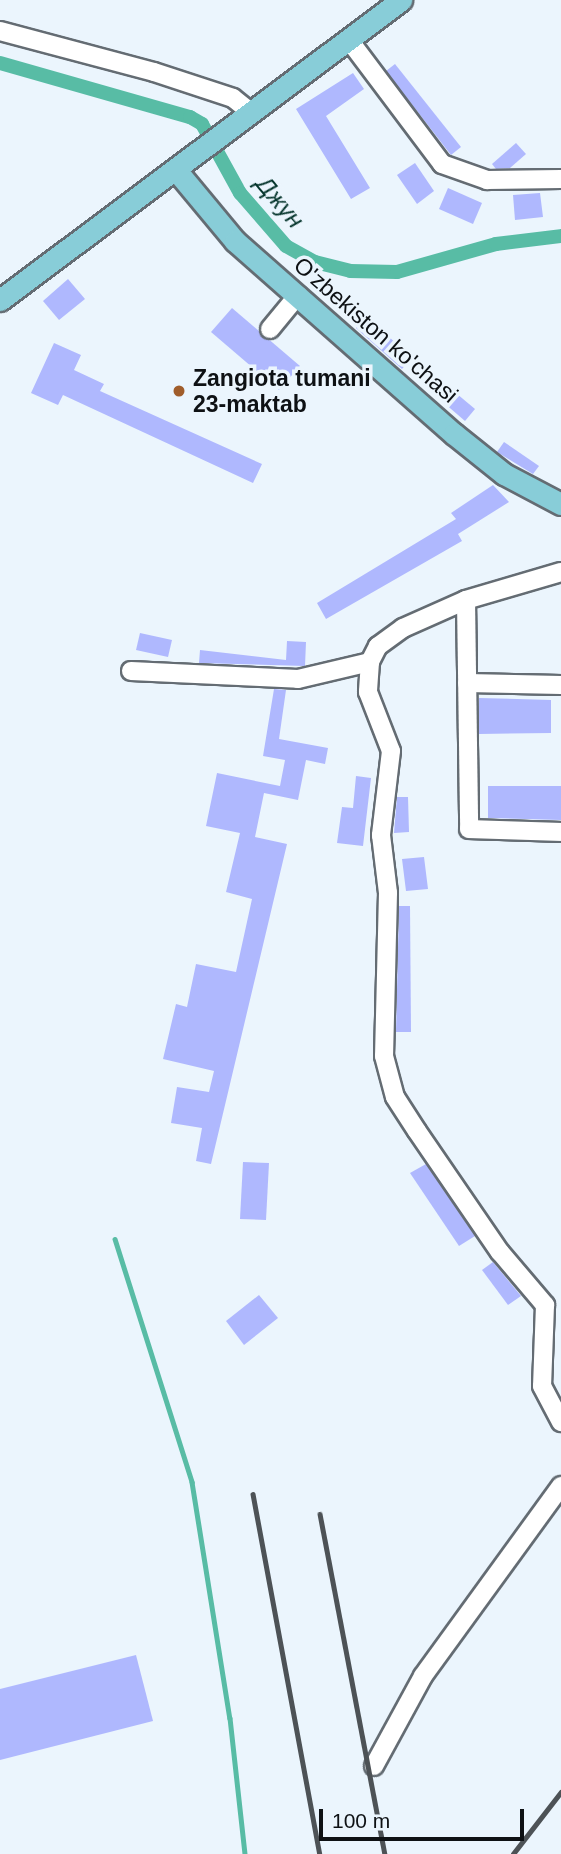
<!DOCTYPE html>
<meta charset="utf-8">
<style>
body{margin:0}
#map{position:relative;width:561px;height:1854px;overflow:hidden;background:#ebf5fd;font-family:Arial,sans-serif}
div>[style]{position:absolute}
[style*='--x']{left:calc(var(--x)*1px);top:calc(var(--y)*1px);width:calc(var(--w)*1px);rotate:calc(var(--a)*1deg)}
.stream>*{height:4.5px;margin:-2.25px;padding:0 2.25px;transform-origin:2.25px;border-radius:2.25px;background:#58bca5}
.canal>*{height:14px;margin:-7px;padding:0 7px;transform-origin:7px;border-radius:7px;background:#58bca5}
.building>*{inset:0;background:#afb8fe}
.roads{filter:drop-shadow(2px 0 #646c73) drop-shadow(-2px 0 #646c73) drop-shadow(0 2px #646c73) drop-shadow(0 -2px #646c73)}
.minor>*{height:18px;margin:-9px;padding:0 9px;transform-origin:9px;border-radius:9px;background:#fff}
.major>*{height:21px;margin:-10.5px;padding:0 10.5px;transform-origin:10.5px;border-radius:10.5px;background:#88cdd8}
.rail>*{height:4.5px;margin:-2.25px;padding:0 2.25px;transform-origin:2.25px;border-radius:2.25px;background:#4d5256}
.dots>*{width:19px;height:19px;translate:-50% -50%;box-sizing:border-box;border:4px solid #ebf5fd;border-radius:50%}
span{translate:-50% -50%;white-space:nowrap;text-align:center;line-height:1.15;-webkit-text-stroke:7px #ebf5fd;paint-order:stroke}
.street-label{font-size:23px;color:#0e1114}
.poi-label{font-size:23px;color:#0e1114;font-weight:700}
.left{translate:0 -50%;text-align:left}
.water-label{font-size:24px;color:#05352c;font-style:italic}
.scale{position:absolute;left:319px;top:1809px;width:205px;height:32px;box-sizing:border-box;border:4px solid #0e1114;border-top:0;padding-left:9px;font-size:21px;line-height:24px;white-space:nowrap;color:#0e1114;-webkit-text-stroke:5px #ebf5fd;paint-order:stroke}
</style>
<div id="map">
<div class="stream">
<div style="--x:115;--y:1239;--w:255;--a:72.4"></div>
<div style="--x:192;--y:1482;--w:239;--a:80.9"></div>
<div style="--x:230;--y:1718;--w:137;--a:83.7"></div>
</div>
<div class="canal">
<div style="--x:0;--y:63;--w:198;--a:15.9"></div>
<div style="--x:190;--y:117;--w:14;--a:30"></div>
<div style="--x:202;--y:124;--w:79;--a:61.2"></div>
<div style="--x:240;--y:193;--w:70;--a:49"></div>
<div style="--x:286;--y:246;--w:33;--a:29"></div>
<div style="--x:315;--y:262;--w:36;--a:14"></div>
<div style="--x:350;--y:271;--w:47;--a:1.2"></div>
<div style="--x:397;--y:272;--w:103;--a:-15.8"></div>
<div style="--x:496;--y:244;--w:65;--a:-7"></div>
</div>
<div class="building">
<div style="clip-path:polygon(395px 64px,461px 147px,451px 155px,386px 71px)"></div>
<div style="clip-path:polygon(353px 73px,364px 89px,326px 116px,370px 188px,351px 199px,296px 109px)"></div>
<div style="clip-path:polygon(516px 143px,526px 154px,510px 168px,496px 169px,492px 164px)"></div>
<div style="clip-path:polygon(415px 163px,434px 191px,417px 204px,397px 175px)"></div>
<div style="clip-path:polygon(448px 188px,482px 203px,473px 224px,439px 209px)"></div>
<div style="clip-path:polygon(540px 193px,543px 217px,515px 220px,513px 195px)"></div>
<div style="clip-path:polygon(68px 279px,85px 299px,59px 320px,43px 301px)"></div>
<div style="clip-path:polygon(232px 308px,300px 366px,279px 390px,211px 332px)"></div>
<div style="clip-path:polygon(366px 317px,412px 357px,402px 369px,356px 328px)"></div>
<div style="clip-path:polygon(54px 343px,81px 355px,74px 370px,104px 384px,100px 391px,262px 464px,253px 483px,63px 395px,58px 405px,31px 393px)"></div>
<div style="clip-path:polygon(438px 378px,475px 409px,465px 421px,429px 390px)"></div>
<div style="clip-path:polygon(504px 442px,539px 466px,533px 474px,497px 452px)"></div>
<div style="clip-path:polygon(493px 485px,509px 502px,458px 534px,462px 541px,326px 619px,317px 603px,456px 519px,451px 513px)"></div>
<div style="clip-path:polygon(140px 633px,172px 640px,168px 657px,136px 650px)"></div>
<div style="clip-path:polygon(287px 641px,306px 642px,305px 666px,199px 663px,200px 650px,286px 660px)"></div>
<div style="clip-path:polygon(274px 689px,286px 690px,279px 739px,328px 748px,325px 764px,306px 760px,298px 800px,264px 793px,255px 837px,287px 844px,211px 1164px,196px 1161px,202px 1128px,171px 1123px,177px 1087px,209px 1092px,214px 1071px,163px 1059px,176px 1004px,187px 1007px,196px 964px,236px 972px,252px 899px,226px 892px,240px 833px,206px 826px,217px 773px,280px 786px,285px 760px,263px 756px)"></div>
<div style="clip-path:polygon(479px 698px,551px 700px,551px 733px,479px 734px)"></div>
<div style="clip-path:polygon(356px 776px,371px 778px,363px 846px,337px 843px,342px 807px,353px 808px)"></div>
<div style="clip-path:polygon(488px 786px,561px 786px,561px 820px,488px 818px)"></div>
<div style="clip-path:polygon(397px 797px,408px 797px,409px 832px,394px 833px)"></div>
<div style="clip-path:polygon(424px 857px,428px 889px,406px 891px,402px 859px)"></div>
<div style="clip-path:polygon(399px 906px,410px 906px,411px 1032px,396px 1032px)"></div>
<div style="clip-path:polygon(243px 1162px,269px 1163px,266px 1220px,240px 1219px)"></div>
<div style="clip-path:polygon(426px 1164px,475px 1236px,459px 1246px,410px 1173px)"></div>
<div style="clip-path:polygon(493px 1262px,521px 1296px,508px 1305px,482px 1270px)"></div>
<div style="clip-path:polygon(259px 1295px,278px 1318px,244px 1345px,226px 1321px)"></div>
<div style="clip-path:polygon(136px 1655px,153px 1721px,0 1760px,0 1689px)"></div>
</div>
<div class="roads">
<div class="minor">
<div style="--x:0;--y:31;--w:159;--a:14.9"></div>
<div style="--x:154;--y:72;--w:83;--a:18.2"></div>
<div style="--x:233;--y:98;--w:22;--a:39"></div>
<div style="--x:349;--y:40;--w:155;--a:53.1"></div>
<div style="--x:442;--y:164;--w:48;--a:19.6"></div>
<div style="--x:487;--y:180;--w:74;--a:-0.8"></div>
<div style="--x:270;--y:329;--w:44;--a:-50.5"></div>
<div style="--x:561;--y:572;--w:99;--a:163.6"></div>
<div style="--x:466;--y:600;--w:69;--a:156"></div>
<div style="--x:403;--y:628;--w:31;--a:144"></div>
<div style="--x:378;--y:646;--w:18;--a:117"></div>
<div style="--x:370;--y:662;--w:30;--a:94"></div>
<div style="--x:368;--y:692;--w:63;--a:68.7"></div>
<div style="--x:391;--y:751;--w:85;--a:96.8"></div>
<div style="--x:381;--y:835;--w:58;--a:83.1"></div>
<div style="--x:388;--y:893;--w:163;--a:91.4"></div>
<div style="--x:384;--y:1056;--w:42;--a:75"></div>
<div style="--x:395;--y:1097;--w:40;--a:57.1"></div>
<div style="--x:417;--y:1131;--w:147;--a:55.6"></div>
<div style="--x:500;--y:1252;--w:70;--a:49.7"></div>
<div style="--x:545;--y:1305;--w:81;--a:92.1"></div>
<div style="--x:542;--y:1386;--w:41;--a:62.2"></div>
<div style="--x:466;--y:600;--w:229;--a:89.2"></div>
<div style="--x:469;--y:829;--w:92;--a:1.9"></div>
<div style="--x:131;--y:671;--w:167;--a:2.7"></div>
<div style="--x:298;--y:679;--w:74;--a:-13.3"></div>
<div style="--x:467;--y:683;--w:94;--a:1.2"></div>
<div style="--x:374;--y:1766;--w:102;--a:-61.4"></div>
<div style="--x:423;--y:1676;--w:235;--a:-54"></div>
</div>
<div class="major">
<div style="--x:176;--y:170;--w:92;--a:50.3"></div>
<div style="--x:235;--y:241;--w:292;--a:41.4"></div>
<div style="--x:454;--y:434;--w:64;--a:38.7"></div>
<div style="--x:504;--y:474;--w:64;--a:27.8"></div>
<div style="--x:0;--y:300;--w:501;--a:-36.8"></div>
</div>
</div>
<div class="rail">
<div style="--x:253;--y:1494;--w:366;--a:79.5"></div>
<div style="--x:320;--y:1514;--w:346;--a:79.2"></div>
<div style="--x:513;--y:1854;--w:78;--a:-52.3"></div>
</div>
<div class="dots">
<div style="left:179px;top:391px;background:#a05d2b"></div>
</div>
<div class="street-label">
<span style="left:376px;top:330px;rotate:41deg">O'zbekiston ko'chasi</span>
</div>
<div class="poi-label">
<span class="left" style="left:193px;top:391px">Zangiota tumani<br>23-maktab</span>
</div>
<div class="water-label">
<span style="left:280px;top:202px;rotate:50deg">Джун</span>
</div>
<div class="scale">100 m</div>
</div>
